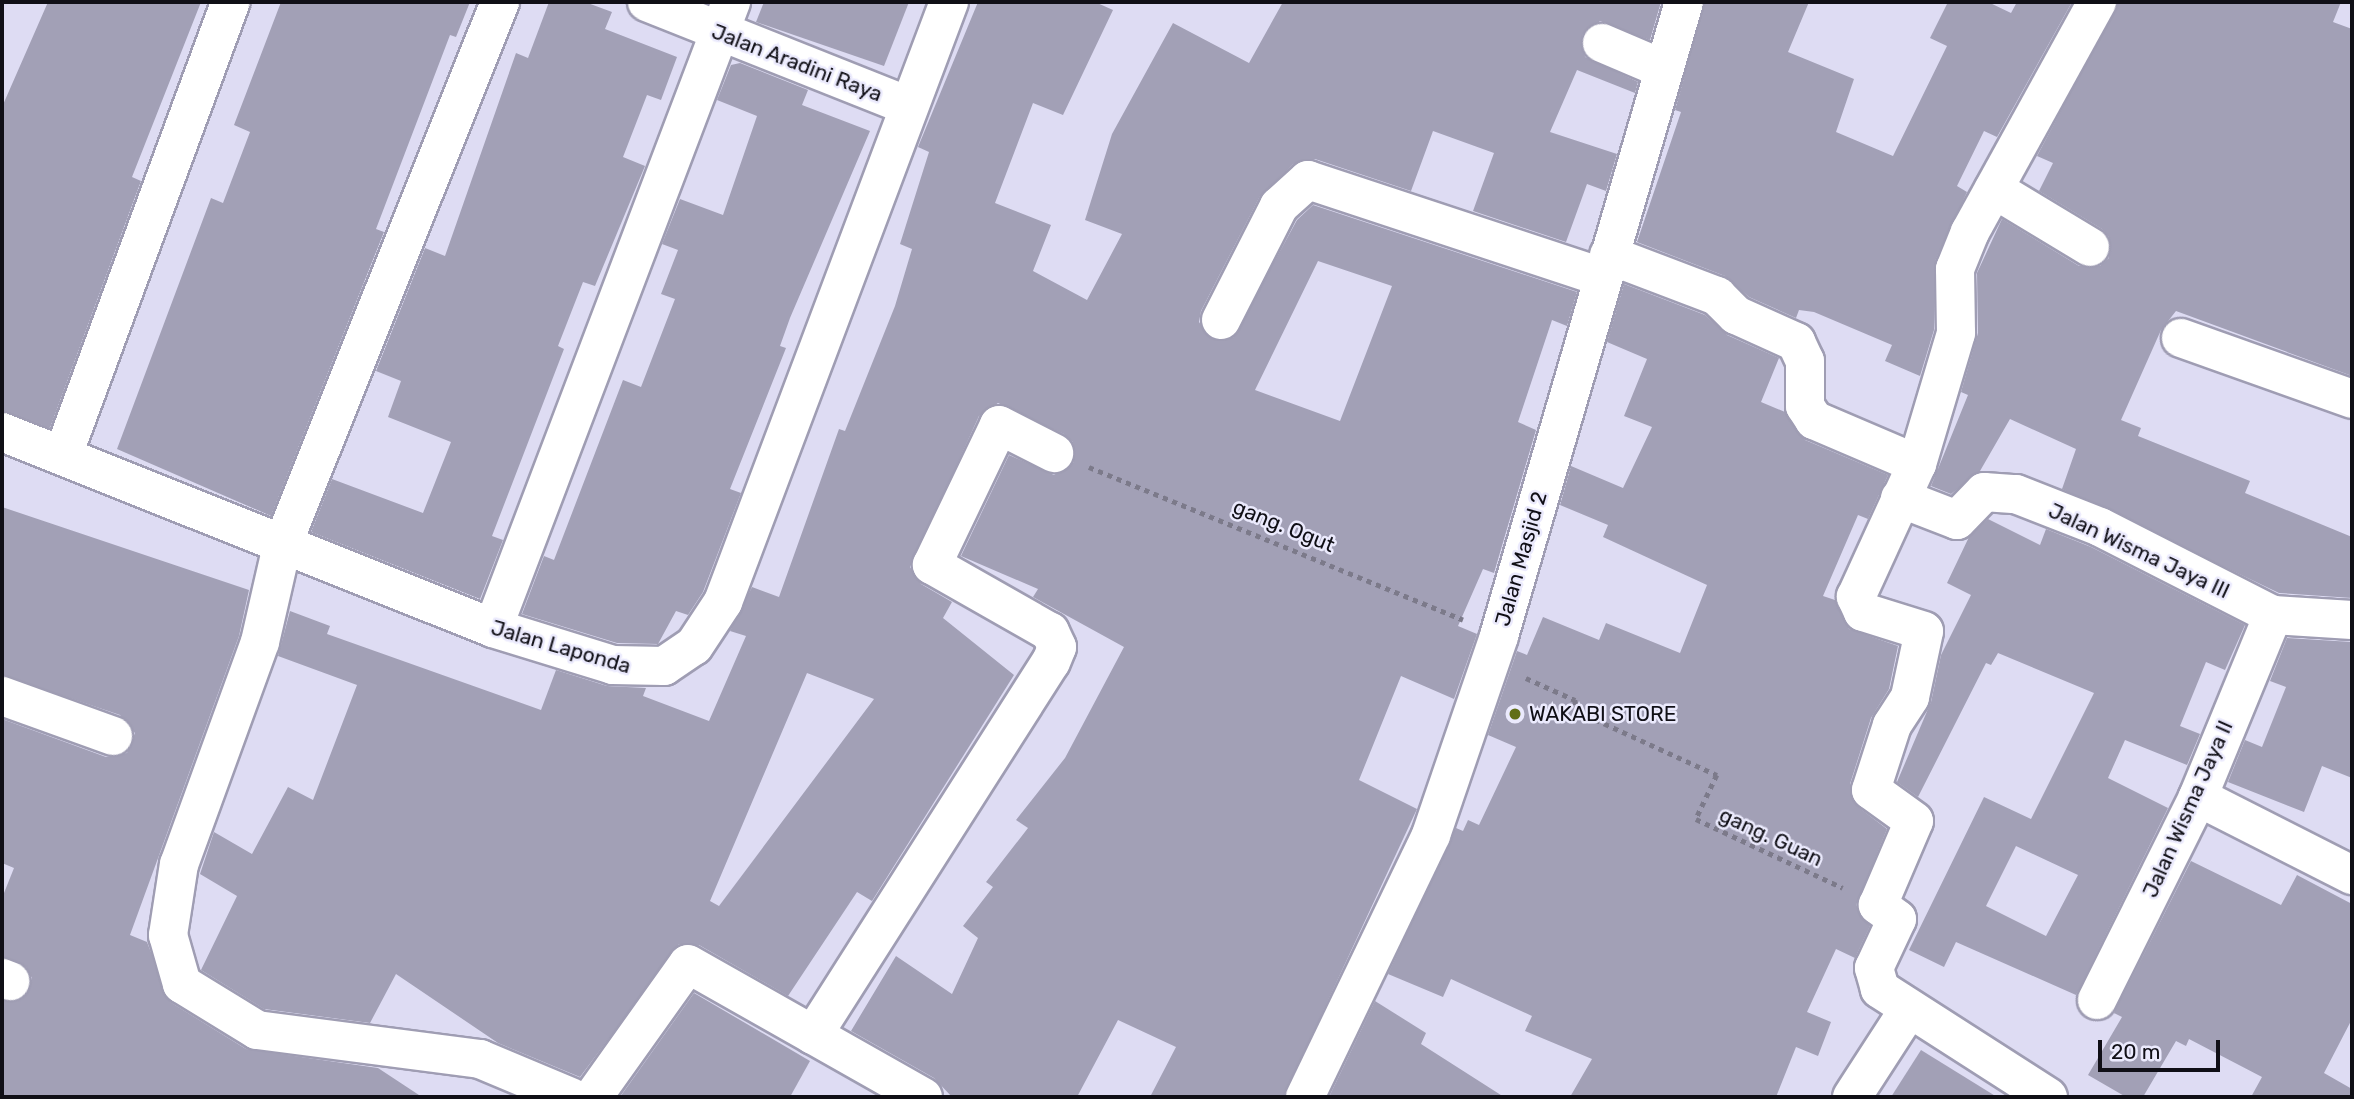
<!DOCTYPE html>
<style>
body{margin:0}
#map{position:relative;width:2354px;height:1099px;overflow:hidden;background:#dedcf3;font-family:Rubik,sans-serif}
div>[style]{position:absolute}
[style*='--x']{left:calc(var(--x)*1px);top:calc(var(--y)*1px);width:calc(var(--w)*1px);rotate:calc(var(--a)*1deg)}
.building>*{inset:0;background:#a2a0b6}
.path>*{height:4.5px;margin-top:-2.25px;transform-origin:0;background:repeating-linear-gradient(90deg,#7c7a8a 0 5px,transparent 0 10px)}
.roads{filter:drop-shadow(2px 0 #9f9db3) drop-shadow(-2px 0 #9f9db3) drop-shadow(0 2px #9f9db3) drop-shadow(0 -2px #9f9db3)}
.minor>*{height:38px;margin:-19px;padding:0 19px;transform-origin:19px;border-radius:19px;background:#fff}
.dots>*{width:19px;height:19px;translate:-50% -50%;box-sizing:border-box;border:4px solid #ebeafd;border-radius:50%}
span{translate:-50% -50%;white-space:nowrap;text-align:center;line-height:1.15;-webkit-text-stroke:5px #ebeafd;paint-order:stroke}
.street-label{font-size:21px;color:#100f16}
.poi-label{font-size:21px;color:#100f16}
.left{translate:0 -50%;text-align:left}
.frame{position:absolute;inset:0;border:4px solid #100f16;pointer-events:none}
.scale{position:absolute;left:2098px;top:1040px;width:122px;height:32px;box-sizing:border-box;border:4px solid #100f16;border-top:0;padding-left:9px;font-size:21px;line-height:24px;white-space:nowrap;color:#100f16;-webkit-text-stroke:5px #ebeafd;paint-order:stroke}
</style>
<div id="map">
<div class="building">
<div style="clip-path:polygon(48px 2px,201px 2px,132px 177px,141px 181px,50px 428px,2px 411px,2px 107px)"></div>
<div style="clip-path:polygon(281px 2px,470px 2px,456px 37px,450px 35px,376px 229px,384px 232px,271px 516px,117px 449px,211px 198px,223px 203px,250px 132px,234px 125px)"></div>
<div style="clip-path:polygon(549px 2px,585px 2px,612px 12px,605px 29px,677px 57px,661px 100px,647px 95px,623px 157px,645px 166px,595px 286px,583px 282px,558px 346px,564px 349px,492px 536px,503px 540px,480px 599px,311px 532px,332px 479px,423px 513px,451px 442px,388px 417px,401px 381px,376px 371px,425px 248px,445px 256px,516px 53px,528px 58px)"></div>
<div style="clip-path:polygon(764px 2px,909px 2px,884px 66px,756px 22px)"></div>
<div style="clip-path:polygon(evenodd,978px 2px,1095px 2px,1113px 10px,1063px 115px,1033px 103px,995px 203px,1051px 225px,1033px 271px,1087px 300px,1122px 234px,1085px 220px,1112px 134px,1173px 23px,1249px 63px,1283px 2px,1661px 2px,1650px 40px,1600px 21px,1582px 35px,1585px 57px,1638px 82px,1635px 93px,1577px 70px,1550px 132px,1617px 154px,1606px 191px,1587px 184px,1566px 242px,1473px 211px,1494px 153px,1433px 131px,1411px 191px,1315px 159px,1293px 164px,1260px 196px,1201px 311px,1199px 322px,1211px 339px,1233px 338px,1297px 220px,1313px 205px,1577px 292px,1567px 326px,1552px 320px,1518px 422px,1536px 430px,1494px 573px,1483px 569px,1458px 626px,1477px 634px,1454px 699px,1401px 676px,1359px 780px,1417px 809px,1283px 1097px,1150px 1097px,1176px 1047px,1118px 1020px,1077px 1097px,952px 1097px,934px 1078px,851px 1031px,896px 956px,952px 994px,978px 938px,963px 926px,993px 887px,986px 882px,1028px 828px,1016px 820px,1065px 758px,1124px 647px,1033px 597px,1038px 589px,961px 556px,1009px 455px,1054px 475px,1074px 462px,1073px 442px,1064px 434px,998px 403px,979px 416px,910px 567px,921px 584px,952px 602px,943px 618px,1014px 675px,872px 901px,857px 892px,788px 996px,699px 945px,679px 944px,580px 1077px,498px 1043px,396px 974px,370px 1023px,264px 1009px,201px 970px,237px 896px,200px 874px,214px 832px,252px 854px,288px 787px,313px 800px,357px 685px,278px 656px,290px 611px,330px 626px,327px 634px,541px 710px,556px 670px,607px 686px,646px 688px,643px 696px,709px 721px,746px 636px,730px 631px,752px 587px,779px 597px,839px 429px,845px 431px,895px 306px,912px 249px,900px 244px,929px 152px,918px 147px,978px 2px,1318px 261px,1392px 286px,1340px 421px,1255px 390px,1318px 261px,978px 2px,807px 673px,874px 699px,719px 906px,710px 901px,807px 673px)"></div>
<div style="clip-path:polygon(1705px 2px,1809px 2px,1788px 52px,1854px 79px,1836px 132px,1893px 156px,1947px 46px,1930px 38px,1948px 2px,1988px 2px,2011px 13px,2017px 2px,2072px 2px,1997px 137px,1984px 131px,1957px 186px,1967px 192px,1935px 261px,1934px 330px,1920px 376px,1885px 361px,1892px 345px,1814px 312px,1799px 310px,1796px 318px,1749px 297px,1725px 276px,1637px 242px,1681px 112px,1675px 110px)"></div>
<div style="clip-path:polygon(2119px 2px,2341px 2px,2333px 22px,2352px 29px,2352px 376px,2176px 311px,2161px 330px,2121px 420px,2141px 428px,2138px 436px,2250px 481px,2245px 493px,2352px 537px,2352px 598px,2279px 593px,2062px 489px,2076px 449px,2010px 419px,1980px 471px,1951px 494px,1931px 486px,1968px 395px,1961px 392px,1978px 333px,1977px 273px,2002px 219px,2079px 266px,2100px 266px,2109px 258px,2109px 237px,2102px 229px,2039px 191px,2053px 163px,2037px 156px)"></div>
<div style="clip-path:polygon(740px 63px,808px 90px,802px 105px,870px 131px,790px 318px,780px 346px,786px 348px,730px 489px,741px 493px,703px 592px,688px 615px,676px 611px,658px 644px,617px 643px,522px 614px,544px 556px,554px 560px,623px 380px,641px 387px,675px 299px,661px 294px,678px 250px,662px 244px,680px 199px,723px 215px,757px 116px,717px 100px,731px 65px)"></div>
<div style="clip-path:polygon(1624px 284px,1705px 315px,1727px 335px,1779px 358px,1761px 402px,1785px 412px,1805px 440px,1888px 475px,1868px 519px,1858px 515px,1823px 596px,1835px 600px,1849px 629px,1898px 646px,1889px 689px,1871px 718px,1850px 784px,1858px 807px,1887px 829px,1856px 905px,1870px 926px,1855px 958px,1836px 949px,1807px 1012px,1831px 1022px,1818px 1056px,1796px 1047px,1776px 1097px,1570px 1097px,1592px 1059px,1525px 1031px,1532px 1016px,1451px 979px,1443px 997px,1388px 974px,1456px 828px,1463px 831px,1468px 820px,1479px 825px,1516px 747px,1488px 735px,1517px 651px,1527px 655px,1543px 617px,1599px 640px,1606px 623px,1680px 653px,1707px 585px,1603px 537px,1608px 525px,1560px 505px,1571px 466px,1623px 488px,1652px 427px,1624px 416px,1647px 359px,1607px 342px)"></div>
<div style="clip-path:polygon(2px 507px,249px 590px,239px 636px,130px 935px,147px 942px,170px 1002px,246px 1049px,378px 1068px,422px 1097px,2px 1097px,2px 1001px,23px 998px,32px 978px,26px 967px,2px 957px,2px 898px,14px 868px,2px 863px,2px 719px,106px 757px,127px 753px,135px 733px,120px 715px,2px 675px)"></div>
<div style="clip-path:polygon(evenodd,1988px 519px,2040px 545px,2046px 529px,2091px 547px,2245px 625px,2225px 670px,2206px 662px,2180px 726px,2200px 734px,2187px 765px,2125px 740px,2108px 778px,2168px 808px,2076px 995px,1956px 942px,1944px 967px,1909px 950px,1984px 797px,2031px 819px,2094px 693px,1998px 653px,1991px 665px,1986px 663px,1918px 797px,1897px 782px,1931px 702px,1941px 655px,1971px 595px,1947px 583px,1969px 537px,1988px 519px,2016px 846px,2078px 875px,2046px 936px,1986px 906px,2016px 846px)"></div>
<div style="clip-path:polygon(2287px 638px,2352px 642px,2352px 778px,2322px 766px,2304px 812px,2228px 782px,2245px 740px,2262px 747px,2286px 687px,2270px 681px)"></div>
<div style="clip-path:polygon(2191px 861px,2281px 905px,2297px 875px,2352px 904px,2352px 1019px,2324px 1073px,2352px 1089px,2352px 1097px,2251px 1097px,2262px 1077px,2189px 1039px,2186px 1046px,2176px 1041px,2143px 1097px,2126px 1097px,2088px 1075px,2122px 1017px,2114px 1013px)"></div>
<div style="clip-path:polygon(694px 993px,810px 1061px,790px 1097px,620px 1097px)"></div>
<div style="clip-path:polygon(1375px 1001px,1426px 1033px,1421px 1044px,1504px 1097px,1329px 1097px)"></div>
<div style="clip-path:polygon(1921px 1050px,1997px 1097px,1891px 1097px)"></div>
</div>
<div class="path">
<div style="--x:1089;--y:467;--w:404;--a:22.2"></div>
<div style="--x:1526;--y:678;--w:54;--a:24.2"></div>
<div style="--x:1575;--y:700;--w:11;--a:80"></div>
<div style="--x:1577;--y:711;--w:154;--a:24.6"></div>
<div style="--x:1717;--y:775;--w:49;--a:115.5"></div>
<div style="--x:1696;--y:819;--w:162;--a:25.1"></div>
</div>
<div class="roads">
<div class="minor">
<div style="--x:500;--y:2;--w:586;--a:111.84"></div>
<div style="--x:282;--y:546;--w:98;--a:102.9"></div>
<div style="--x:260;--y:642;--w:236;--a:110"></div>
<div style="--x:179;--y:864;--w:72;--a:98.8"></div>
<div style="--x:168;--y:935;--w:51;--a:74.1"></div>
<div style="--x:182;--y:984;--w:88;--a:31.5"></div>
<div style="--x:257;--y:1030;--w:225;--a:7.4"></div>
<div style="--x:480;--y:1059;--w:99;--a:22.7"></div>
<div style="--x:647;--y:2;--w:281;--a:21.7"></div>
<div style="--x:1602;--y:43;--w:66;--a:23.1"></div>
<div style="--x:1994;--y:189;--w:112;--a:31.1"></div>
<div style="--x:1609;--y:255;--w:116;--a:20.8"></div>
<div style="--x:1717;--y:296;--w:27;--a:45"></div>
<div style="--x:1736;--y:315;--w:66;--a:24.2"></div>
<div style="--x:1796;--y:342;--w:21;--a:65"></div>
<div style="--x:1805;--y:361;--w:45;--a:90"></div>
<div style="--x:1805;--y:406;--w:17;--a:57"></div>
<div style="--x:1814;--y:420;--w:112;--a:23.1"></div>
<div style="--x:1221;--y:320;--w:128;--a:-63"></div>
<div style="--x:1279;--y:206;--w:39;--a:-42"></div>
<div style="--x:1308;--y:180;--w:306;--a:18.3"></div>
<div style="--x:2181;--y:338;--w:182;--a:19.6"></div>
<div style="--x:2;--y:432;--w:529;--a:21.76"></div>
<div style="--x:493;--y:628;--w:126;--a:17.1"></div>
<div style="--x:613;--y:665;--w:51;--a:1.1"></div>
<div style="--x:664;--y:666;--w:36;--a:-34"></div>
<div style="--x:694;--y:646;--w:53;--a:-56.6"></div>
<div style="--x:723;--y:602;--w:641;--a:-69.36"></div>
<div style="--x:63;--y:455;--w:483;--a:-69.7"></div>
<div style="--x:1900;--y:498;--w:61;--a:21.1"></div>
<div style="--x:1957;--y:520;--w:39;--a:-46"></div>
<div style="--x:1984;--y:492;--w:32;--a:4"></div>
<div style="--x:2016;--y:494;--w:90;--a:21.4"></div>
<div style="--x:2100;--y:527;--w:194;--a:27"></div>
<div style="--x:2273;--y:615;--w:79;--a:3.6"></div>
<div style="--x:493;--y:628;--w:670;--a:-69.18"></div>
<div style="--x:2;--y:696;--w:118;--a:19.8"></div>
<div style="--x:2198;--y:797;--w:173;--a:26.9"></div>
<div style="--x:2;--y:978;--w:9;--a:21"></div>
<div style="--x:2097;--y:1000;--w:227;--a:-63.5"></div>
<div style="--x:2198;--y:797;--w:197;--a:-67.6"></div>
<div style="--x:813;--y:1035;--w:442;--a:-57.5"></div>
<div style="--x:1051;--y:662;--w:16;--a:-68"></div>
<div style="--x:1057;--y:647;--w:17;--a:-115"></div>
<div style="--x:1050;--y:632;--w:136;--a:-150.4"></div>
<div style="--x:932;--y:565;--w:155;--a:-64.4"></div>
<div style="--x:999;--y:425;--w:62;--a:27"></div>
<div style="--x:593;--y:1097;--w:163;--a:-54.5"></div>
<div style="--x:688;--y:964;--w:270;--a:29.5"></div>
<div style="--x:1305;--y:1097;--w:291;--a:-64.3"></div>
<div style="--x:1431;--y:835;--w:210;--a:-71.1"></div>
<div style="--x:1499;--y:636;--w:660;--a:-73.73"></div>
<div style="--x:1852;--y:1097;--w:101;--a:-57.1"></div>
<div style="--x:2048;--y:1097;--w:200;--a:-147.3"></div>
<div style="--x:1880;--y:989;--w:22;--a:-106"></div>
<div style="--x:1874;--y:968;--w:54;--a:-64.9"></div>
<div style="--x:1897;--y:919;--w:24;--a:-144"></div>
<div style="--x:1878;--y:905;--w:91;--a:-66.8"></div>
<div style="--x:1914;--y:821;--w:53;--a:-144.2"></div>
<div style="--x:1871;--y:790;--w:68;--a:-72.1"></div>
<div style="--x:1892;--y:725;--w:33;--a:-57"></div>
<div style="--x:1910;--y:697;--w:67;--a:-78"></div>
<div style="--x:1924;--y:631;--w:64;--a:-162.7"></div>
<div style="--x:1863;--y:612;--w:17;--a:-115"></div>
<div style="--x:1856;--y:597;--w:146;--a:-65.4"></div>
<div style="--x:1917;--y:464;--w:137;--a:-73.4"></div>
<div style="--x:1956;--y:333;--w:64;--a:-90.9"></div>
<div style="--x:1955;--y:269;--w:40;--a:-68"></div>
<div style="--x:1970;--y:232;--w:263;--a:-61.1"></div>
</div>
</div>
<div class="dots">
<div style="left:1515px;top:714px;background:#616e17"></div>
</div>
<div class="street-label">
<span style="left:797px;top:63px;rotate:21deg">Jalan Aradini Raya</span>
<span style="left:1284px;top:526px;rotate:22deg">gang. Ogut</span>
<span style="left:2139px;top:551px;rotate:25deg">Jalan Wisma Jaya III</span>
<span style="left:1521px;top:559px;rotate:-74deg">Jalan Masjid 2</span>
<span style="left:561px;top:647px;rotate:16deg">Jalan Laponda</span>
<span style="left:2188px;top:809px;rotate:-66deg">Jalan Wisma Jaya II</span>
<span style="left:1771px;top:837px;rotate:25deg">gang. Guan</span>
</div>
<div class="poi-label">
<span class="left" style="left:1529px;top:714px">WAKABI STORE</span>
</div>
<div class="frame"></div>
<div class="scale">20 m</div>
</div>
